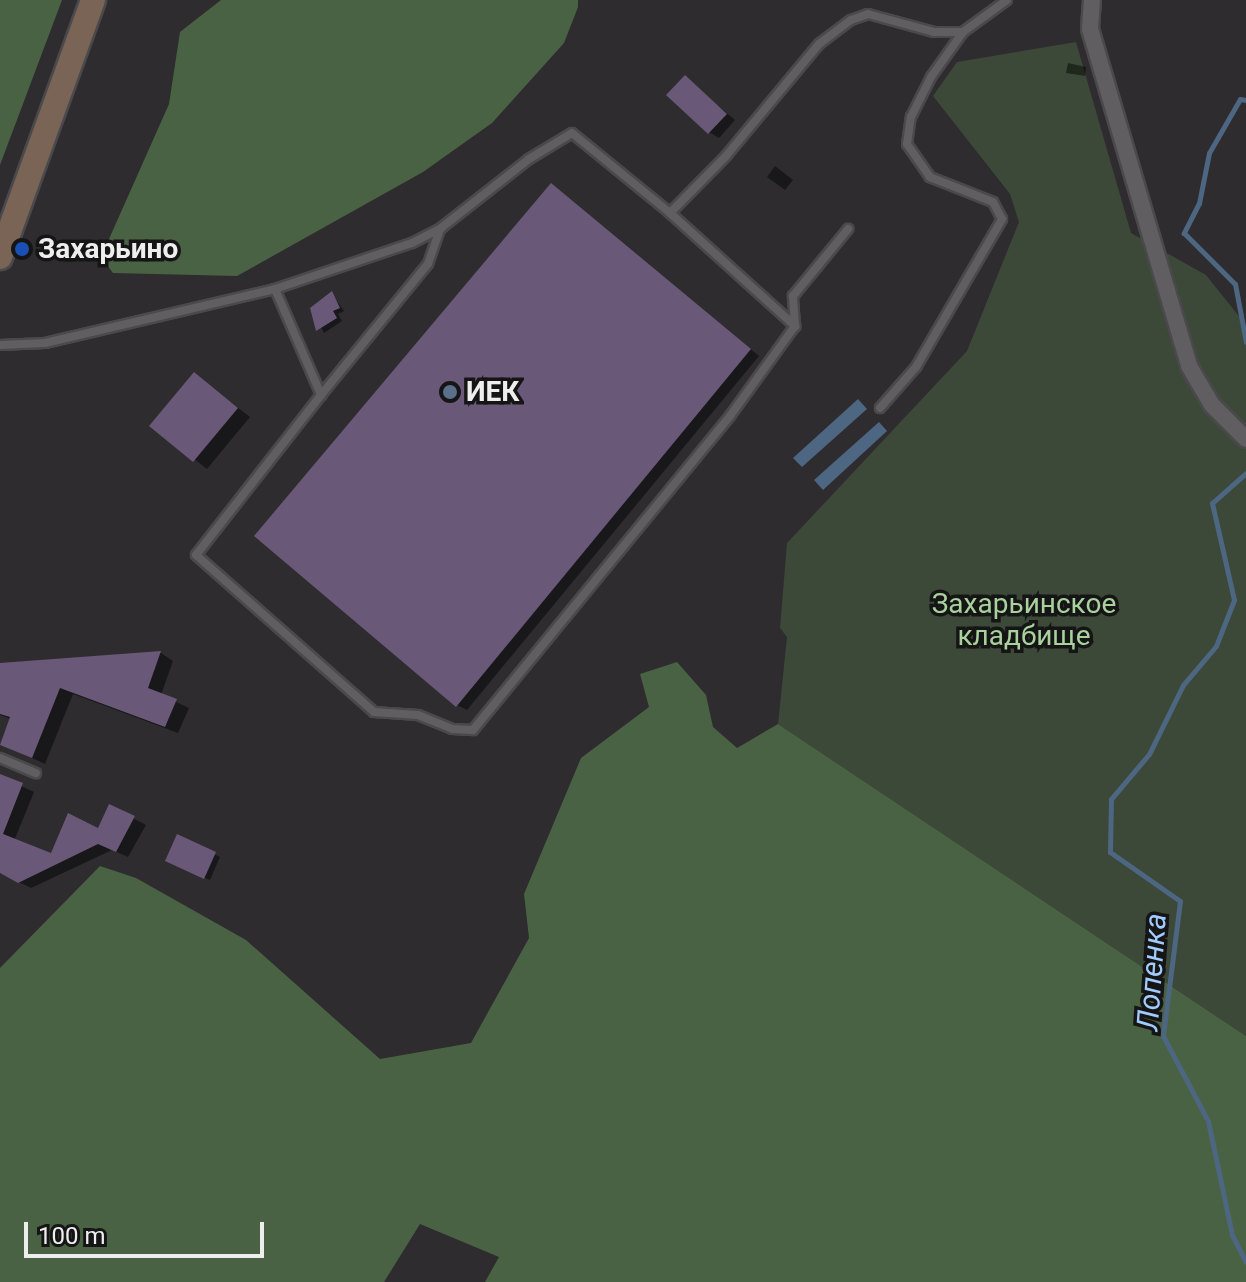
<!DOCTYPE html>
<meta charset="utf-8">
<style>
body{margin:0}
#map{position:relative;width:1246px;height:1282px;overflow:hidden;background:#2e2c2f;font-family:Roboto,sans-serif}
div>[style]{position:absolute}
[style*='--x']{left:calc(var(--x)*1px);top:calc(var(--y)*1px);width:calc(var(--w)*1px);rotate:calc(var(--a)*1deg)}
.green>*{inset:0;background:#3c4938}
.forest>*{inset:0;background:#4a6244}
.water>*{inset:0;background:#4d6682}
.shadow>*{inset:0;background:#0007}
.stream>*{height:5px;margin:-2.5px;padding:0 2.5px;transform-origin:2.5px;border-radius:2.5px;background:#4d6682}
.building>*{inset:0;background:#6a5879}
.roads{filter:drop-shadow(2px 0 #4a494b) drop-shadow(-2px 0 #4a494b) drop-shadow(0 2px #4a494b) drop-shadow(0 -2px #4a494b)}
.service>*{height:8px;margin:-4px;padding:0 4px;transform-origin:4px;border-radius:4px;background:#605e61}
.minor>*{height:16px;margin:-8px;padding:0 8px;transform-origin:8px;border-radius:8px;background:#605e61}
.secondary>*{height:24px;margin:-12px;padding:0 12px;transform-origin:12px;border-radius:12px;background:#796455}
.dots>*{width:22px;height:22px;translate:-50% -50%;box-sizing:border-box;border:4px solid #161516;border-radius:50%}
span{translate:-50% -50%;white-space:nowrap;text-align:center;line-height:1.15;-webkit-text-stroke:7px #161516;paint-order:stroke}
.poi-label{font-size:28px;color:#efeeef;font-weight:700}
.left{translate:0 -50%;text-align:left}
.park-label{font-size:28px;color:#a8d19d}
.water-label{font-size:30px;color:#a1ccff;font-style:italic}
.scale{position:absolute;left:24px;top:1222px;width:240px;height:36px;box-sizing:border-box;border:4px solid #efeeef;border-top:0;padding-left:10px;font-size:24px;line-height:28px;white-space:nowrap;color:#efeeef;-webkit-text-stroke:6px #161516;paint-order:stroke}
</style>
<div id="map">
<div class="green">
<div style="clip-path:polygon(1076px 42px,1131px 233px,1206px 275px,1246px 325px,1246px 1036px,778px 724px,787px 637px,780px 628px,787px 543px,967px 351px,1019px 222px,1010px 194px,933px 96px,957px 62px)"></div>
</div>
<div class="forest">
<div style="clip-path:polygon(0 0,62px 0,0 165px)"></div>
<div style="clip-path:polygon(221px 0,578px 0,578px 7px,564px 43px,492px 123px,423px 172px,237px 276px,113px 273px,101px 257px,169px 104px,180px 32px)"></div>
<div style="clip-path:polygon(677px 662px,706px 695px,713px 727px,737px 748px,778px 724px,1246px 1036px,1246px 1282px,485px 1282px,499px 1257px,420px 1224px,384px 1282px,0 1282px,0 968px,100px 866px,136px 878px,246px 940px,380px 1059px,471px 1043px,529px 938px,524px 894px,581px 758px,649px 707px,640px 674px)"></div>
</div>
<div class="water">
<div style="clip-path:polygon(858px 399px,867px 409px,802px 467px,793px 458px)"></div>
<div style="clip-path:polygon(879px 422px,887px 431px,823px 490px,814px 480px)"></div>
</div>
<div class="shadow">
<div style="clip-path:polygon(1068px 63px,1086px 67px,1085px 76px,1066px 73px)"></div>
<div style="clip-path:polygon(685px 78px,735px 120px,719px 138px,709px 132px)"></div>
<div style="clip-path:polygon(775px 166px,793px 180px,785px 190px,767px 177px)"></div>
<div style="clip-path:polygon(552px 185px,759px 356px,467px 710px,457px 705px)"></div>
<div style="clip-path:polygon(332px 294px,344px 311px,338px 314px,342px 321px,324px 333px,312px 309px)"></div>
<div style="clip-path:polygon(194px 374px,250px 417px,207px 469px,152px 426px)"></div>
<div style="clip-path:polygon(161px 653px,173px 661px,161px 695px,189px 708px,178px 733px,73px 694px,45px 764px,2px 744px,11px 719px,0 715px,0 665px)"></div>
<div style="clip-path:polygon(0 776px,34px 792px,14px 841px,52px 855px,99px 830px,110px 806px,146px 825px,128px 857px,112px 850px,31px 888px,0 873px)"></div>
<div style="clip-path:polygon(178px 837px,220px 857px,210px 880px,173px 863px)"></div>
</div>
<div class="stream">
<div style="--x:1246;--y:100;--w:6;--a:-171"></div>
<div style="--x:1240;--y:99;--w:62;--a:119.9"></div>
<div style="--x:1209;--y:153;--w:51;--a:101.3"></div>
<div style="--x:1199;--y:203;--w:34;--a:117"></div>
<div style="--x:1184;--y:233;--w:72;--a:45"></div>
<div style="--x:1235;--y:284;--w:59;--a:79.3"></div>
<div style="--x:1246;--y:473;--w:45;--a:138.6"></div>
<div style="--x:1212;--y:503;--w:99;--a:77.2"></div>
<div style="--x:1234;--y:600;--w:49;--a:111.4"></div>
<div style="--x:1216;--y:646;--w:51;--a:130.2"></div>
<div style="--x:1183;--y:685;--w:77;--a:116.2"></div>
<div style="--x:1149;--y:754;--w:59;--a:130.2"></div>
<div style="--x:1111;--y:799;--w:53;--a:91.1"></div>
<div style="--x:1110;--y:852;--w:85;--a:35"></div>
<div style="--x:1180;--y:901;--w:136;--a:97.2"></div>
<div style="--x:1163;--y:1036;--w:96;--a:62.1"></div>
<div style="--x:1208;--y:1121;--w:116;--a:78.1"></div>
<div style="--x:1232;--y:1235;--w:30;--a:63"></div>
</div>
<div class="building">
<div style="clip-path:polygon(685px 75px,727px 114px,708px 134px,666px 95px)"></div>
<div style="clip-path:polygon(551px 183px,751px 349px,456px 707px,254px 536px)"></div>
<div style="clip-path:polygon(332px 291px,340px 308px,333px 311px,337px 318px,316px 331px,310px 308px)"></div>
<div style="clip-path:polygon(194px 372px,238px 408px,193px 462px,149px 426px)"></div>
<div style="clip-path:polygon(161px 651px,148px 688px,177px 699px,165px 727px,60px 688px,32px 758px,0 745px,10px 717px,0 714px,0 663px)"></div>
<div style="clip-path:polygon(0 774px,23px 783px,3px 834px,51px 853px,68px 813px,98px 828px,109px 804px,135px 816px,116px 852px,98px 844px,18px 883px,0 873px)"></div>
<div style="clip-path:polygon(177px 834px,216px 852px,204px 879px,165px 861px)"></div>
</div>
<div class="roads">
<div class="service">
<div style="--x:670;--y:213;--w:80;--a:-45.5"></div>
<div style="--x:726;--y:156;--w:146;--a:-50.3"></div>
<div style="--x:819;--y:44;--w:40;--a:-37"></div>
<div style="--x:851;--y:20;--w:18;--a:-19"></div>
<div style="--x:868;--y:14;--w:68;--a:15.3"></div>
<div style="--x:934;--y:32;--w:29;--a:0"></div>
<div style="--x:963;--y:32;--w:54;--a:-36"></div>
<div style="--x:275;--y:289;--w:116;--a:66.5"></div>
<div style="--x:321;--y:395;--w:203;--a:128"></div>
<div style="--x:196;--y:555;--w:237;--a:41.4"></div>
<div style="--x:374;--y:712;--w:44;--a:3.9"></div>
<div style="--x:418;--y:715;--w:37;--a:22"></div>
<div style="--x:452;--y:729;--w:21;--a:3"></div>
<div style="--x:473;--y:730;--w:406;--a:-50.7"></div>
<div style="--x:730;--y:416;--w:111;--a:-54.2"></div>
<div style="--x:795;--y:326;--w:30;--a:-94"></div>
<div style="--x:793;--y:296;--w:87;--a:-50.6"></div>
<div style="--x:0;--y:345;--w:45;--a:-2.5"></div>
<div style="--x:45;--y:343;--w:236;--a:-13.2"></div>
<div style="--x:275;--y:289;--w:145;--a:-18.6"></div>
<div style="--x:412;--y:243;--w:33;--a:-27"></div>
<div style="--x:441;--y:228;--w:112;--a:-38.1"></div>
<div style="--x:529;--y:159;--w:50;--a:-31.2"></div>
<div style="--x:572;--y:133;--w:127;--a:39.2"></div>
<div style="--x:670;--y:213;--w:169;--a:42.1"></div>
<div style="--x:321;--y:395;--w:169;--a:-50.8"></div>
<div style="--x:428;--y:264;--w:37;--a:-71"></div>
<div style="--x:880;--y:408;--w:55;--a:-48.7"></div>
<div style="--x:916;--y:367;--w:171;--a:-59.8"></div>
<div style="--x:1002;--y:219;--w:19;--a:-118"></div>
<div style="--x:993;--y:202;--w:68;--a:-158.4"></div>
<div style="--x:930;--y:177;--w:40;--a:-124.9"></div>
<div style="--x:907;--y:144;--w:27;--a:-82"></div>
<div style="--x:911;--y:117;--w:45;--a:-63.4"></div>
<div style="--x:931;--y:77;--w:55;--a:-54.6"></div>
<div style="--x:0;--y:758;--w:39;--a:23"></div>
</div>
<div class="minor">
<div style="--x:1092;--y:0;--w:29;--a:94"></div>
<div style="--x:1090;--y:29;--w:351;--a:73.6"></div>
<div style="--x:1189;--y:366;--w:45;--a:59.5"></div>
<div style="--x:1212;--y:405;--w:48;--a:45"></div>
</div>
<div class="secondary">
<div style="--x:0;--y:257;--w:273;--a:-70.1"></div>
</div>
</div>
<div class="dots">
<div style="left:22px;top:249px;background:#1a4fb4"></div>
<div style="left:450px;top:392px;background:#5c6f8a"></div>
</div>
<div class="poi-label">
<span class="left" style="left:38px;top:249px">Захарьино</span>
<span class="left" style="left:466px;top:392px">ИЕК</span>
</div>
<div class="park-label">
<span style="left:1024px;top:620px">Захарьинское<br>кладбище</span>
</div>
<div class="water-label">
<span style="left:1152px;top:972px;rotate:-86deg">Лопенка</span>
</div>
<div class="scale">100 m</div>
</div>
